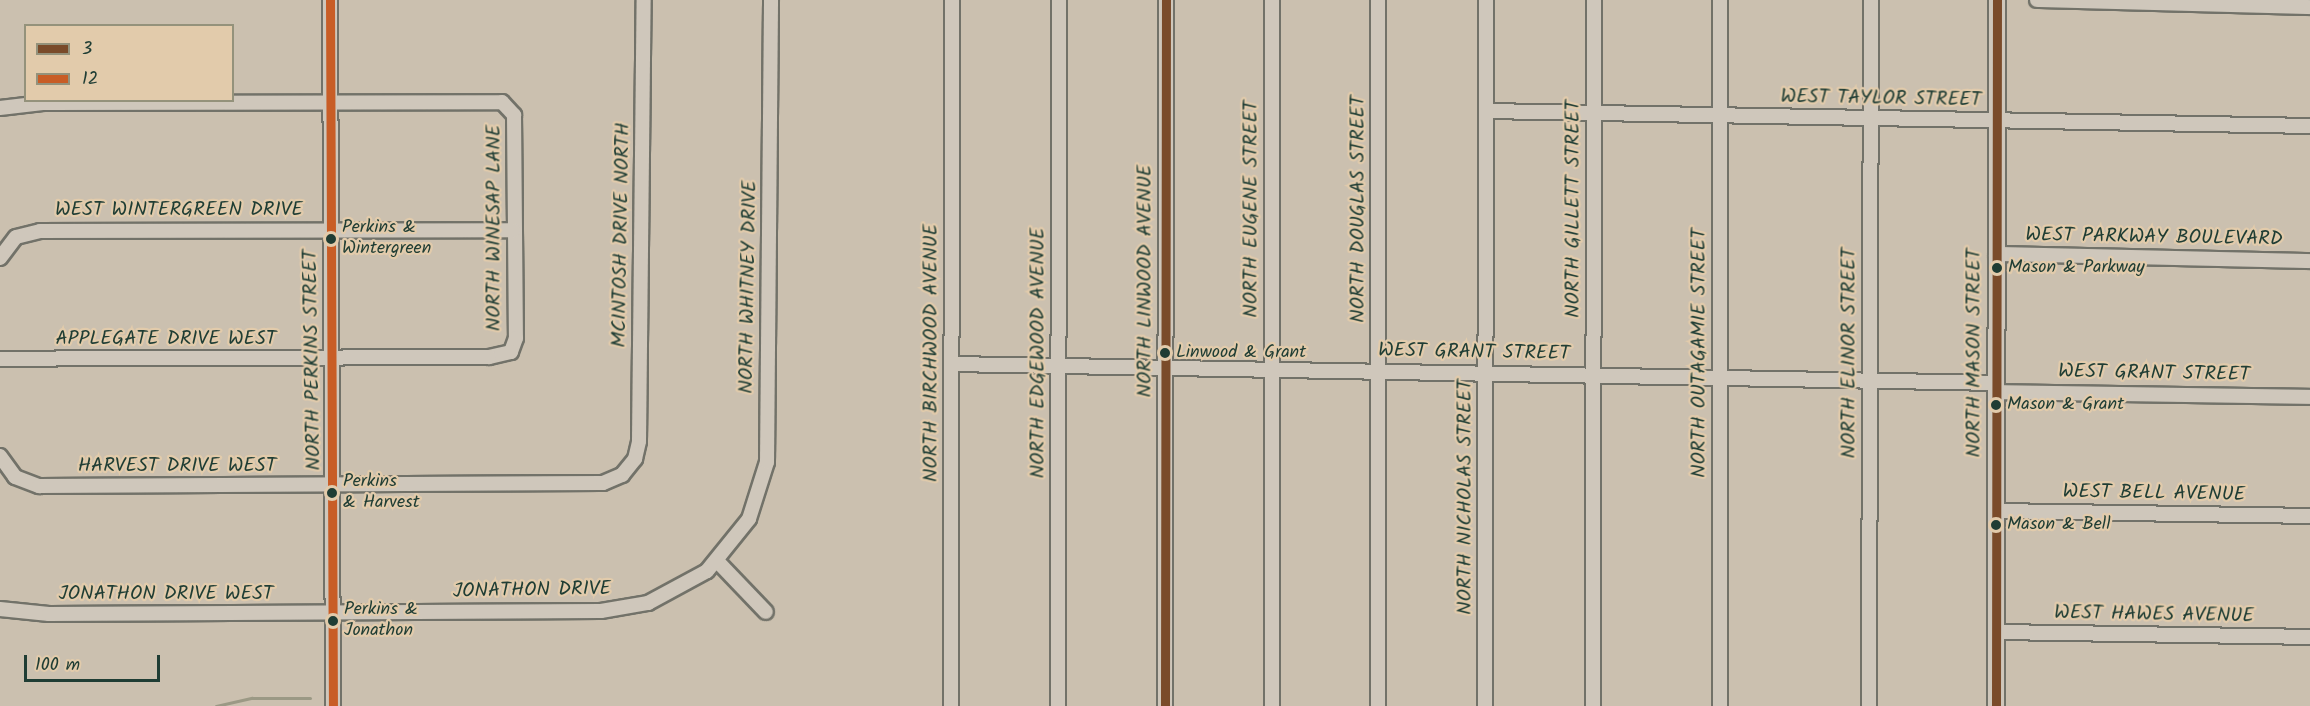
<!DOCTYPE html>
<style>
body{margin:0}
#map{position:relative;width:2310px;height:706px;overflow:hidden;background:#cbc0af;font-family:Kalam,sans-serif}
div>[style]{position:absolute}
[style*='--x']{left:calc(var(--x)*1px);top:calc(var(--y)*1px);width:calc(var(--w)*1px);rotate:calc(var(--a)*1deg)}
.stream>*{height:3px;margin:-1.5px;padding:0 1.5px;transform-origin:1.5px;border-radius:1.5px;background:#9b9985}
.roads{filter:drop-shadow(2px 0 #727269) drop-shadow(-2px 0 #727269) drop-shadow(0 2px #727269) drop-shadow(0 -2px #727269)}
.minor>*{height:14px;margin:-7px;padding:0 7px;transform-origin:7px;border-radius:7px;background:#cfc7bb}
.major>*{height:16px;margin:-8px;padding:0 8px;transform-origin:8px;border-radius:8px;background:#cfc7bb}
.bus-1>*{height:9px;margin:-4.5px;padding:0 4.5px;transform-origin:4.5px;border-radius:4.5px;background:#7a4b2a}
.bus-2>*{height:9px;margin:-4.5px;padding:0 4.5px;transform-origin:4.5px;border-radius:4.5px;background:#c85d26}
.dots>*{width:16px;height:16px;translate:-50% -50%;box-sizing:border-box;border:3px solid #e2cbab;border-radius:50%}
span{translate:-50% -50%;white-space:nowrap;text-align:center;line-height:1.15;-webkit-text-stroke:4.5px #e2cbab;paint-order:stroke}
.bus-label{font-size:18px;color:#1f3d34}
.left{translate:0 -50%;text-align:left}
.street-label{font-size:20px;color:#1f3d34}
.legend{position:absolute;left:24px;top:24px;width:210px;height:78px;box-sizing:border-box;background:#e2cbab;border:2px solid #94927b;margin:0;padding:8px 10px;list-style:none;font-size:18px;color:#1f3d34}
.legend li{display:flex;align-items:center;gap:12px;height:30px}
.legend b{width:30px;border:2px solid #94927b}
.scale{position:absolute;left:24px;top:655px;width:136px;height:27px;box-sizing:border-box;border:3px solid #1f3d34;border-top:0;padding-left:8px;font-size:18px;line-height:21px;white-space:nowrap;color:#1f3d34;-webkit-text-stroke:4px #e2cbab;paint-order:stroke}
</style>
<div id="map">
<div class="stream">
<div style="--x:216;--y:706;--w:37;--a:-13"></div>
<div style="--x:252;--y:698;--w:58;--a:0"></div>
</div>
<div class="roads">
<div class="minor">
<div style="--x:330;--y:0;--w:706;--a:89.76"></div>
<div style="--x:2037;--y:0;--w:273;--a:1.5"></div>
<div style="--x:0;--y:108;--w:43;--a:-6.6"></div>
<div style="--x:43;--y:103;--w:459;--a:-0.1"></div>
<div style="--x:502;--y:102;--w:18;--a:47"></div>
<div style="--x:514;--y:115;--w:223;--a:89.5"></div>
<div style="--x:516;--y:338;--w:15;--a:110"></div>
<div style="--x:511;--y:352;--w:23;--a:167"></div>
<div style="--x:489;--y:357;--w:489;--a:179.8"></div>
<div style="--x:1486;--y:111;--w:824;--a:1.04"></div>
<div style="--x:1996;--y:254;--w:314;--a:1.3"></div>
<div style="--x:0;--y:258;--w:26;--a:-53"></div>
<div style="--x:16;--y:237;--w:25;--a:-14"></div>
<div style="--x:40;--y:231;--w:473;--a:-0.1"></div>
<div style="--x:951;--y:364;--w:1045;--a:1.04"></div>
<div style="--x:1996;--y:392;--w:314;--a:0.9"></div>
<div style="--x:0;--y:456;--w:26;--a:54"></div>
<div style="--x:15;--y:477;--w:26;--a:21"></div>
<div style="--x:39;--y:486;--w:564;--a:-0.3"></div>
<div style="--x:603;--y:483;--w:21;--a:-23"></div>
<div style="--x:622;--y:475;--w:21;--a:-51"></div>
<div style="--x:635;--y:459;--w:18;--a:-77"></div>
<div style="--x:639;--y:441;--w:441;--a:-89.4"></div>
<div style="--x:1996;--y:511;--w:314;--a:0.9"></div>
<div style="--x:718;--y:562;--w:69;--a:46.2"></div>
<div style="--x:0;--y:609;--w:49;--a:5.8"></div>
<div style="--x:49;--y:614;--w:552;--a:-0.31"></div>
<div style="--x:601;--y:611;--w:48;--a:-9.7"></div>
<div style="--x:648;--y:603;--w:67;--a:-28.5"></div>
<div style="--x:707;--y:571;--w:67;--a:-51.1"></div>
<div style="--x:749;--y:519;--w:60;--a:-72.5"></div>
<div style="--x:767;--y:462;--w:462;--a:-89.5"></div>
<div style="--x:1997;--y:632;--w:313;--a:0.9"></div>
<div style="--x:951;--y:706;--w:706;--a:-89.92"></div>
<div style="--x:1058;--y:706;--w:706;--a:-89.92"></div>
<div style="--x:1165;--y:706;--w:706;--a:-89.92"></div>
<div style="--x:1272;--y:706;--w:706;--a:-90"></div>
<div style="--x:1378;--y:706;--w:706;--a:-90"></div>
<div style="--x:1485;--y:706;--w:706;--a:-89.92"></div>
<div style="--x:1593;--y:706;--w:706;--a:-89.92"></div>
<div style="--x:1720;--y:706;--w:706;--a:-90"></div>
<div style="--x:1869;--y:706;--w:706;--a:-89.84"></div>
</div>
<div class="major">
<div style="--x:1996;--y:706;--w:706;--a:-89.92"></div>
</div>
</div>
<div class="bus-1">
<div style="--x:1165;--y:706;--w:706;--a:-89.92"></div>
<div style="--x:1996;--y:706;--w:706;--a:-89.92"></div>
</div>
<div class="bus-2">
<div style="--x:330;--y:0;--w:706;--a:89.76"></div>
</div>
<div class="dots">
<div style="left:331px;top:239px;background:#1f3d34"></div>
<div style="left:1997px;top:268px;background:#1f3d34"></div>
<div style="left:1165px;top:353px;background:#1f3d34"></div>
<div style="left:1996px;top:405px;background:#1f3d34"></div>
<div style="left:332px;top:493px;background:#1f3d34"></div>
<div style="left:1996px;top:525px;background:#1f3d34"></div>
<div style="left:333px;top:621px;background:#1f3d34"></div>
</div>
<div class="bus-label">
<span class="left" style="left:342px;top:239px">Perkins &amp;<br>Wintergreen</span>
<span class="left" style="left:2008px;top:268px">Mason &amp; Parkway</span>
<span class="left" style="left:1176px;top:353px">Linwood &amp; Grant</span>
<span class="left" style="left:2007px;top:405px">Mason &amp; Grant</span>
<span class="left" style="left:343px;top:493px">Perkins<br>&amp; Harvest</span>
<span class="left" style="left:2007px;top:525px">Mason &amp; Bell</span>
<span class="left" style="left:344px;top:621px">Perkins &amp;<br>Jonathon</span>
</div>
<div class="street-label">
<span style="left:1881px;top:99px;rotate:1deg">WEST TAYLOR STREET</span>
<span style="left:1252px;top:209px;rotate:-90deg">NORTH EUGENE STREET</span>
<span style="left:1359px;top:209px;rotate:-90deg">NORTH DOUGLAS STREET</span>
<span style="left:1574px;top:209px;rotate:-90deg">NORTH GILLETT STREET</span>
<span style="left:179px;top:210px">WEST WINTERGREEN DRIVE</span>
<span style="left:495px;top:228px;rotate:-90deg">NORTH WINESAP LANE</span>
<span style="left:622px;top:235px;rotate:-89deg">MCINTOSH DRIVE NORTH</span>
<span style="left:2154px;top:238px;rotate:1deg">WEST PARKWAY BOULEVARD</span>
<span style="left:1146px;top:281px;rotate:-90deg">NORTH LINWOOD AVENUE</span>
<span style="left:749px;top:287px;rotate:-89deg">NORTH WHITNEY DRIVE</span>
<span style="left:166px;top:339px">APPLEGATE DRIVE WEST</span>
<span style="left:932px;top:353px;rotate:-90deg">NORTH BIRCHWOOD AVENUE</span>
<span style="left:1039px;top:353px;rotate:-90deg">NORTH EDGEWOOD AVENUE</span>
<span style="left:1474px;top:353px;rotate:1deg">WEST GRANT STREET</span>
<span style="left:1700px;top:353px;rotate:-90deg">NORTH OUTAGAMIE STREET</span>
<span style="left:1850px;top:353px;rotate:-90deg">NORTH ELINOR STREET</span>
<span style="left:1975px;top:353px;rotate:-90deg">NORTH MASON STREET</span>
<span style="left:313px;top:360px;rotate:-91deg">NORTH PERKINS STREET</span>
<span style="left:2154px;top:374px;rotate:1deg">WEST GRANT STREET</span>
<span style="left:177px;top:466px">HARVEST DRIVE WEST</span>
<span style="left:2154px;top:494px;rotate:1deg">WEST BELL AVENUE</span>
<span style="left:1466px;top:497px;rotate:-90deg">NORTH NICHOLAS STREET</span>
<span style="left:532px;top:591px;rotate:-1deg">JONATHON DRIVE</span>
<span style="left:166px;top:594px">JONATHON DRIVE WEST</span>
<span style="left:2154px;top:615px;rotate:1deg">WEST HAWES AVENUE</span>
</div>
<ul class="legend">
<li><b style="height:8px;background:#7a4b2a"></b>3</li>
<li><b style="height:8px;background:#c85d26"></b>12</li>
</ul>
<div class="scale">100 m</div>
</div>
